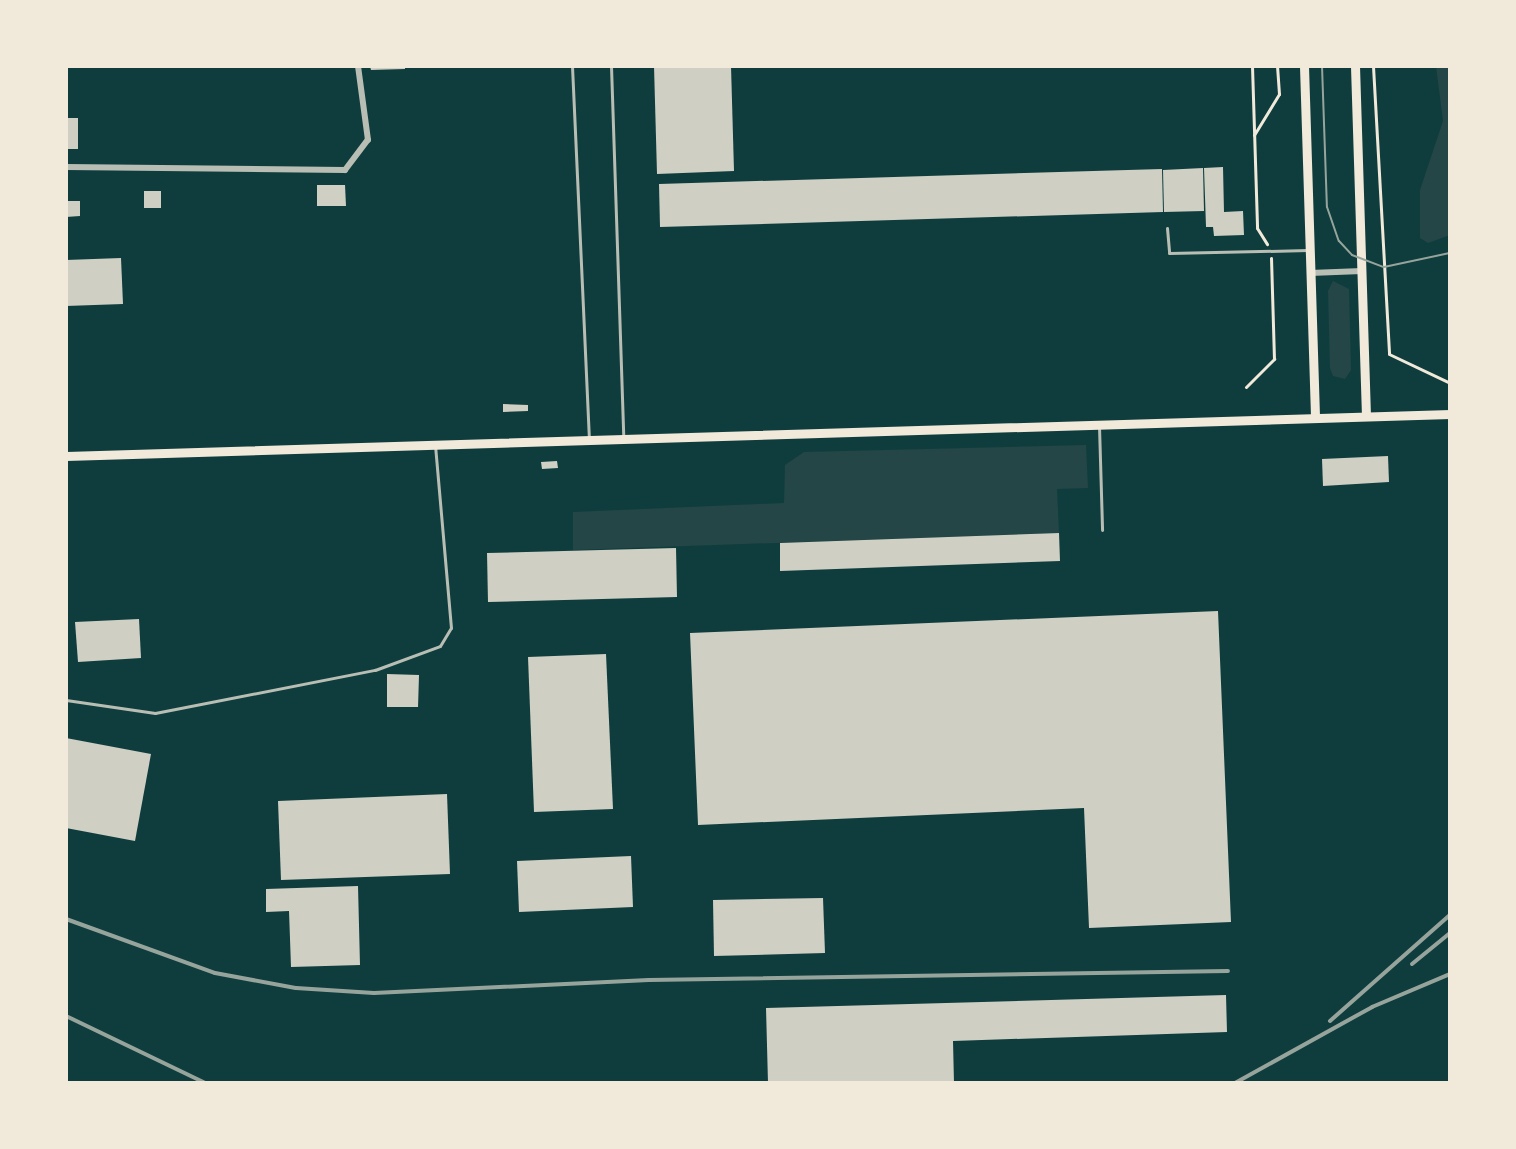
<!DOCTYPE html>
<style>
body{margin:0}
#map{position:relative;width:1516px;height:1149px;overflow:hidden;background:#0f3d3e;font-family:"Fira Sans",sans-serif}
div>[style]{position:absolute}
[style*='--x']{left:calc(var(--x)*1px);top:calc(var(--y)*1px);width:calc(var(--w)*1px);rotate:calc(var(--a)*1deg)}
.green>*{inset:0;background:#244646}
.building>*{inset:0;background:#cfcfc3}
.path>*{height:3px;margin:-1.5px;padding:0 1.5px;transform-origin:1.5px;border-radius:1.5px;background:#f1e9da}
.service>*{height:3px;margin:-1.5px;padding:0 1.5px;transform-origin:1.5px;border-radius:1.5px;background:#b8beb3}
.minor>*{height:6px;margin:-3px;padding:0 3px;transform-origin:3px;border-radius:3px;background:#b8beb3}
.secondary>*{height:9px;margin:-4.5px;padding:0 4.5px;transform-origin:4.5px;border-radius:4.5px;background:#f1e9da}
.tram>*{height:2px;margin:-1px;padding:0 1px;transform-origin:1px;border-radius:1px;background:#97a49c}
.rail>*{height:4px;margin:-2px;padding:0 2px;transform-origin:2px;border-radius:2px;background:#97a49c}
span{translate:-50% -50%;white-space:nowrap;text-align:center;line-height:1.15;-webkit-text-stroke:6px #f1e9da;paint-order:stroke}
.frame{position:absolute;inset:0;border:68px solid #f1e9da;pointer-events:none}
</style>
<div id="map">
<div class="green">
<div style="clip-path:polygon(1436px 66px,1450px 66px,1450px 235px,1428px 243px,1420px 238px,1420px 190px,1443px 121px)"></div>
<div style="clip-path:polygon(1333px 281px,1349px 289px,1351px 370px,1345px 379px,1333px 376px,1330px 368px,1328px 291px)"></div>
<div style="clip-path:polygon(1086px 445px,1088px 488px,1057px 489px,1059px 533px,573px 550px,573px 512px,784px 503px,785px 465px,804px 452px)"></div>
</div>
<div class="building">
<div style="clip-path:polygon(370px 66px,405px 66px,405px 69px,371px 70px)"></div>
<div style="clip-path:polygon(654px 66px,731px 66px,734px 171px,657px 174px)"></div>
<div style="clip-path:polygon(66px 118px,78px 118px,78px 149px,66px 149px)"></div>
<div style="clip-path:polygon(1223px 167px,1224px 212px,1243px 211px,1244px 235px,1214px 236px,1213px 227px,1206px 227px,1204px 168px)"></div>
<div style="clip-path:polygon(1203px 168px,1204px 211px,1164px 212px,1163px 170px)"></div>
<div style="clip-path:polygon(1162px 169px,1163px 212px,660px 227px,659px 184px)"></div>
<div style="clip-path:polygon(317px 185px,345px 185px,346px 206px,317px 206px)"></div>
<div style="clip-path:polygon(144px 191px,161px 191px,161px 208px,144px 208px)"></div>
<div style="clip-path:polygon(66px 201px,80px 201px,80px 216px,66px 217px)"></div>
<div style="clip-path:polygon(121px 258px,123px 304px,66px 306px,66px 260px)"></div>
<div style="clip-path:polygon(503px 404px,528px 405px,528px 411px,503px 412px)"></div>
<div style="clip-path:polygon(1388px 456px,1389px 482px,1323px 486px,1322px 459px)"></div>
<div style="clip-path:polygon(557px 461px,558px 468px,542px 469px,541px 462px)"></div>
<div style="clip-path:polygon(1059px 533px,1060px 561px,780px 571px,780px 543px)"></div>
<div style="clip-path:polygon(676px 548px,677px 597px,488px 602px,487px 553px)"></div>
<div style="clip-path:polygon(1218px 611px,1231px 922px,1089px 928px,1084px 808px,698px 825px,690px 633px)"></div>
<div style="clip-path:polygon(139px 619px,141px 658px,78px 662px,75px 622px)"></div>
<div style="clip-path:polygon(606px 654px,613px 809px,534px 812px,528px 657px)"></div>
<div style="clip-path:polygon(387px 674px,419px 675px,418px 707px,387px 707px)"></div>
<div style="clip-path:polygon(66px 738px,151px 754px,135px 841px,66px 828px)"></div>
<div style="clip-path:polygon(447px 794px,450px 874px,281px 880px,278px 801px)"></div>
<div style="clip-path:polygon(631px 856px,633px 907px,519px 912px,517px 861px)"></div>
<div style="clip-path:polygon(358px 886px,360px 965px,291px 967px,289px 911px,266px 912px,266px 889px)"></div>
<div style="clip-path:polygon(823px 898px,825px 953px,714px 956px,713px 900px)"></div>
<div style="clip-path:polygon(1226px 995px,1227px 1032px,953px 1041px,954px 1083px,768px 1083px,766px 1008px)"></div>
</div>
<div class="path">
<div style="--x:1252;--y:66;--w:162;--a:88.2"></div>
<div style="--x:1257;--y:228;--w:19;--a:58"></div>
<div style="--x:1373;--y:66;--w:288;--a:86.8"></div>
<div style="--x:1389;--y:354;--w:68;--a:25.4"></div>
<div style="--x:1254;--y:135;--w:48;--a:-58.6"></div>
<div style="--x:1279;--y:94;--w:28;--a:-94"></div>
<div style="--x:1246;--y:387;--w:40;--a:-45"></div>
<div style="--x:1274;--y:359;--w:101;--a:-91.7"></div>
</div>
<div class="service">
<div style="--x:572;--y:66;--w:372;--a:87.4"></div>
<div style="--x:611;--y:66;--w:371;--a:88.1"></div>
<div style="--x:1167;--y:228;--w:25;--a:85"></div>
<div style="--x:1169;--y:253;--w:139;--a:-1.2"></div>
<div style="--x:1099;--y:426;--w:104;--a:88.3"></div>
<div style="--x:66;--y:700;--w:90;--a:8.3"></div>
<div style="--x:155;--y:713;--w:224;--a:-11.1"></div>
<div style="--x:375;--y:670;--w:69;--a:-20.3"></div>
<div style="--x:440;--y:646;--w:21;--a:-59"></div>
<div style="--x:451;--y:628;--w:183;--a:-95"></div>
<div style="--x:66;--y:1082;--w:1;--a:45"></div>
</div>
<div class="minor">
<div style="--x:66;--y:167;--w:279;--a:0.6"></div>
<div style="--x:345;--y:170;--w:38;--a:-53"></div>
<div style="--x:368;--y:140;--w:75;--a:-97.7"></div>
<div style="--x:1310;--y:273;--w:52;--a:-2.2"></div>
</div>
<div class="secondary">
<div style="--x:1304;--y:66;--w:352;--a:88.2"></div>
<div style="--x:1355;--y:66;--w:350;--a:88.2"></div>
<div style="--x:66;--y:456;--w:1385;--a:-1.74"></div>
</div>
<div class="tram">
<div style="--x:1322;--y:66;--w:141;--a:88"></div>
<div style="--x:1327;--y:207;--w:36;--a:71"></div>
<div style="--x:1339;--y:241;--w:19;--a:47"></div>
<div style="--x:1352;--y:255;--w:34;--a:21"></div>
<div style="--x:1384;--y:267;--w:67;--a:-12"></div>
</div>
<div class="rail">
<div style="--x:66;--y:919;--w:158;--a:19.9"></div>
<div style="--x:215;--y:973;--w:82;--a:10.5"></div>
<div style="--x:296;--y:988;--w:78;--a:3.7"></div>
<div style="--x:374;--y:993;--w:275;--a:-2.7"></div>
<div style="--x:649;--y:980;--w:579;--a:-0.89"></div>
<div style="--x:1412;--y:964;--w:49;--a:-39.2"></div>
<div style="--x:66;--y:1016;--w:154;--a:25.7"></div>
<div style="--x:1330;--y:1021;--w:160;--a:-41.5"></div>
<div style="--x:1235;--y:1083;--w:157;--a:-29"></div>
<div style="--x:1372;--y:1007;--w:85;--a:-22.9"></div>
</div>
<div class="frame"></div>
</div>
